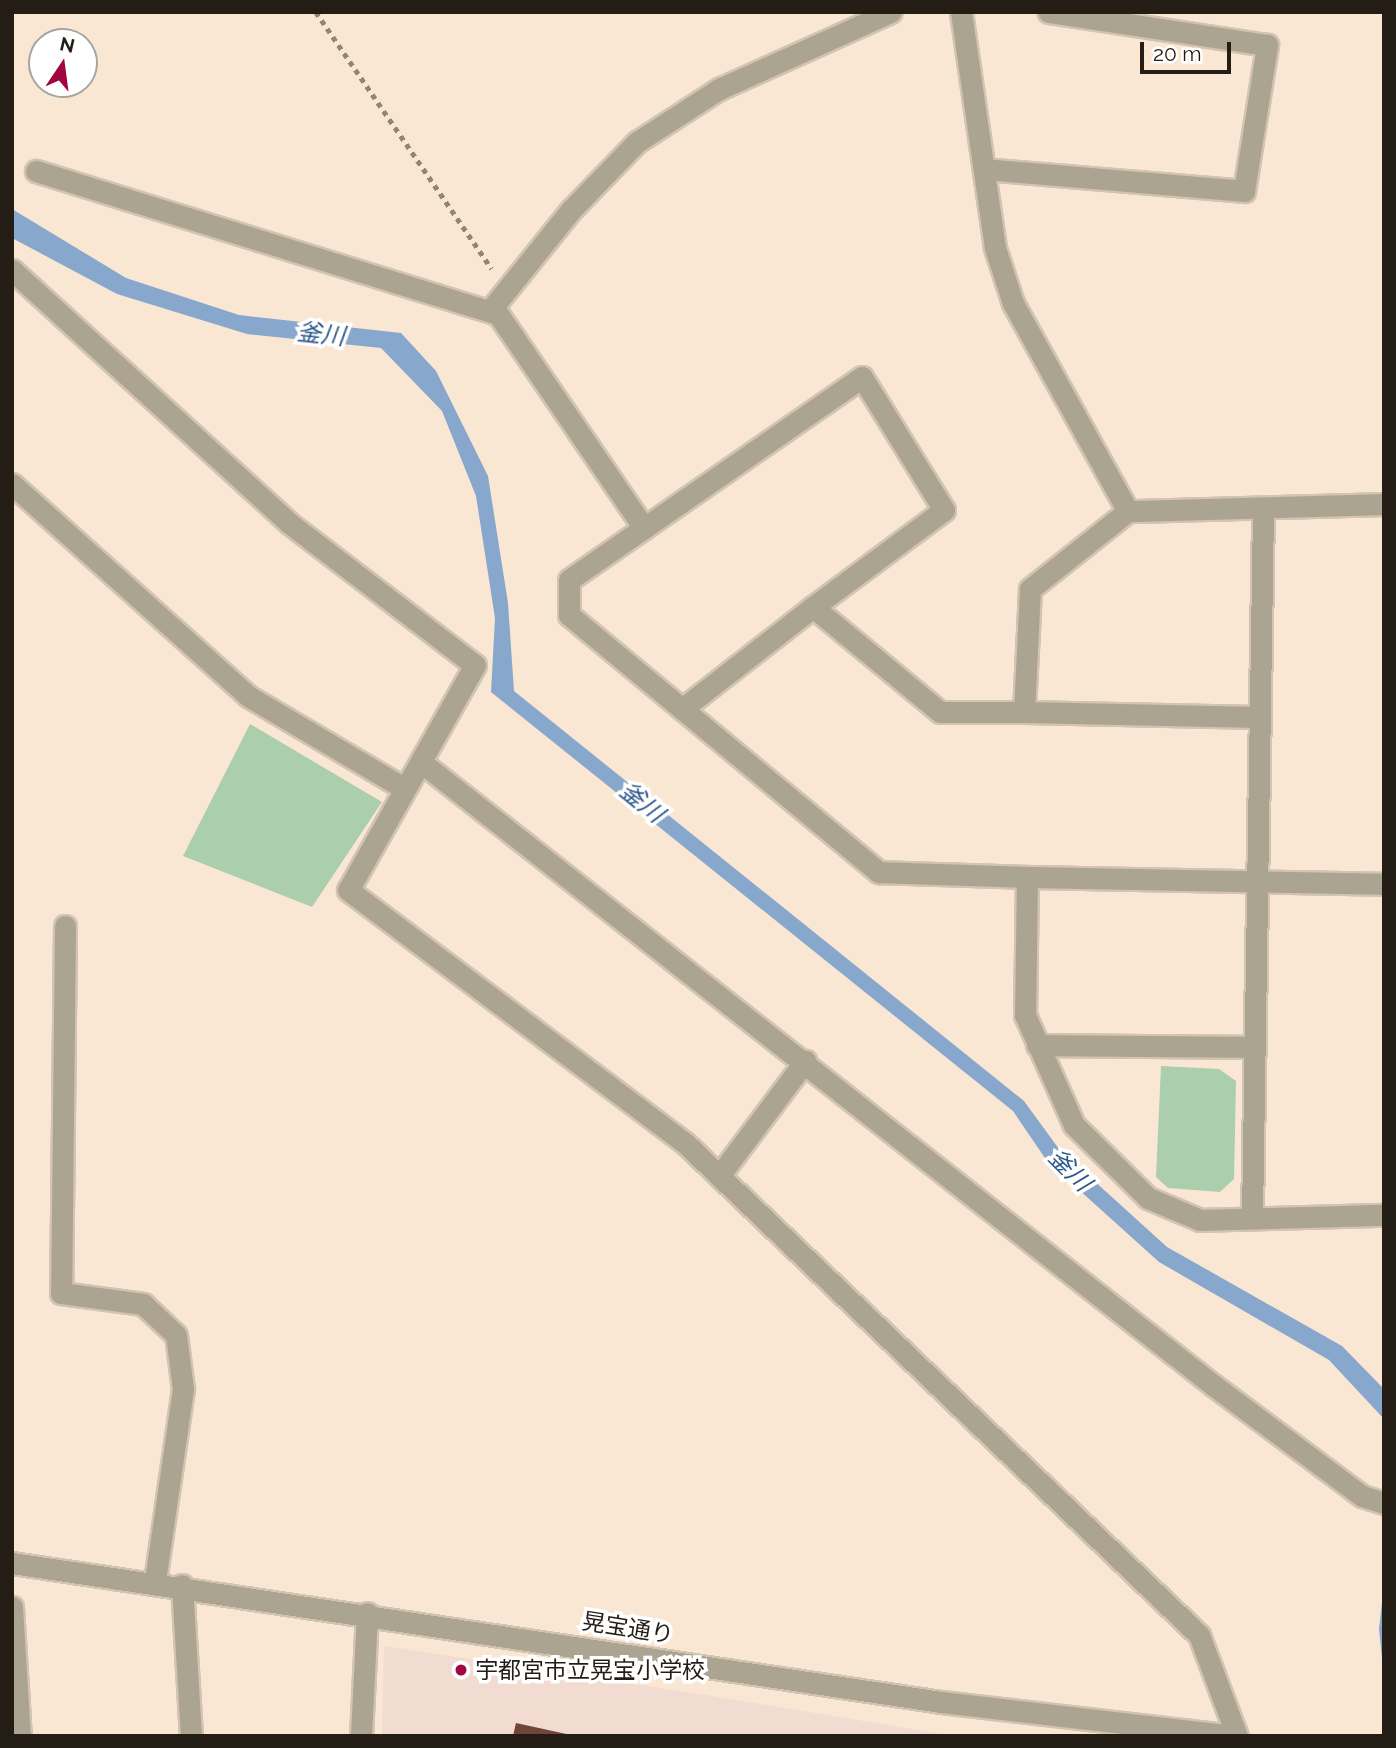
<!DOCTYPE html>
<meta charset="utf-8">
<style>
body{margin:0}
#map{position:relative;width:1396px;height:1748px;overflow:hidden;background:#fae7d3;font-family:Raleway,"Noto Sans JP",sans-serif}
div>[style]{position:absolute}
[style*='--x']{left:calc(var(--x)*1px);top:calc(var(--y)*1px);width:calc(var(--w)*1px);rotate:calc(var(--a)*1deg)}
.education>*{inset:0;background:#f2dbd0}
.green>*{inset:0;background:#abcfad}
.water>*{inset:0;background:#88a7cc}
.building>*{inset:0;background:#72453a}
.path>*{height:4.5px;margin-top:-2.25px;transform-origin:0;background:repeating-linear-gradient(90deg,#928578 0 5px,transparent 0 10px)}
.roads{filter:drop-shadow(2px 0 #d3c3b1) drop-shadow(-2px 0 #d3c3b1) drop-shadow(0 2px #d3c3b1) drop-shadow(0 -2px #d3c3b1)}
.minor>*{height:21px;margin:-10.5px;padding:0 10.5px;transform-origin:10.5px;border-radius:10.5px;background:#aaa490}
.dots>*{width:19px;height:19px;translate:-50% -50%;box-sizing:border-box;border:4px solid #fff;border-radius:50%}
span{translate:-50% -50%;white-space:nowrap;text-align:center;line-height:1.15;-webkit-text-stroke:7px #fff;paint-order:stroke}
.street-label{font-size:23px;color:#231d16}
.poi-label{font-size:23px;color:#231d16}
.left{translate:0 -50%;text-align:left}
.water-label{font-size:24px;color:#2e598b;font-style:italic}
.frame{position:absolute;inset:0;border:14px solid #231d16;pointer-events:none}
.north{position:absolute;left:28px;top:28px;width:70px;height:70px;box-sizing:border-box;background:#fff;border:2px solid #a7a5a2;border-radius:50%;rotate:13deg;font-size:19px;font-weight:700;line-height:28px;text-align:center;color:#231d16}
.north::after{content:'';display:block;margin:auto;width:24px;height:32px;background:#a20640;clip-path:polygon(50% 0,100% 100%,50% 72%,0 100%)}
.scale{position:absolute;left:1140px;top:42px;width:91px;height:32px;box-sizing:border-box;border:4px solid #231d16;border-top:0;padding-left:9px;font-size:21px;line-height:24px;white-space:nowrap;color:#231d16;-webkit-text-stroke:5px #fff;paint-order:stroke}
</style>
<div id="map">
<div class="education">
<div style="clip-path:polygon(384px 1646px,693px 1693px,954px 1736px,382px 1736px)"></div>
</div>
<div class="green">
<div style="clip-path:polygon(250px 724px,382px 802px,312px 907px,183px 856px)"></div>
<div style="clip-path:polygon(1161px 1066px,1219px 1069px,1236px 1081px,1234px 1179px,1220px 1192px,1168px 1188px,1156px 1177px)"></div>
</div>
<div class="water">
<div style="clip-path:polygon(12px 209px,126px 278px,239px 315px,401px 333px,436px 371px,488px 476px,508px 603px,514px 691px,1024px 1101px,1059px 1149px,1167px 1247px,1342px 1346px,1384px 1389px,1384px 1419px,1329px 1360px,1159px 1262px,1047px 1161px,1013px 1111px,491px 692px,495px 618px,476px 496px,442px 411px,381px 348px,247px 334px,117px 294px,12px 238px)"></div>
<div style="clip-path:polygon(1384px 1585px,1384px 1678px,1379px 1629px)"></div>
</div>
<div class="building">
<div style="clip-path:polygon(516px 1723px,571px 1735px,571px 1736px,513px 1736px)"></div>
</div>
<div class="path">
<div style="--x:316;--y:12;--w:311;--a:55.6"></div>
</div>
<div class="roads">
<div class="minor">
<div style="--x:961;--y:12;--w:238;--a:81.8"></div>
<div style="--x:995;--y:248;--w:58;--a:71.9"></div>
<div style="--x:1013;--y:303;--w:238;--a:61.1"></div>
<div style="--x:984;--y:169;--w:261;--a:4.8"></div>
<div style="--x:1244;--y:191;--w:148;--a:-81"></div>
<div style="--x:1267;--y:45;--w:221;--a:-171.4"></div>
<div style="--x:36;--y:171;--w:483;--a:17.2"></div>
<div style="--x:12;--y:270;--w:375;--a:42.4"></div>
<div style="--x:289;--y:523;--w:234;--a:37.4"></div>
<div style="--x:475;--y:665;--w:258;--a:119.4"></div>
<div style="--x:348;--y:890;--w:423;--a:36.9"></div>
<div style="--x:686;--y:1144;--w:710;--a:43.74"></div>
<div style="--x:1199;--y:1635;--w:108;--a:69.4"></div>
<div style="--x:12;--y:484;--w:317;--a:41.9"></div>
<div style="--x:248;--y:696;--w:182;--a:30.6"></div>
<div style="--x:1384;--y:504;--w:256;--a:178.4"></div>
<div style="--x:1128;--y:511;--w:125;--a:141.5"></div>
<div style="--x:1030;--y:589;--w:123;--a:92.8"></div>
<div style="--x:1024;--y:712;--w:84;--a:180"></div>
<div style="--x:940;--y:712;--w:165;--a:-140.4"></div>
<div style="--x:813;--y:607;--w:163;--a:-36.5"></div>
<div style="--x:944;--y:510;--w:156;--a:-121.7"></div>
<div style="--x:862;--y:377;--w:356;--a:145.3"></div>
<div style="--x:569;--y:580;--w:35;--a:90"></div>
<div style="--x:569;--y:615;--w:403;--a:39.7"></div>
<div style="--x:879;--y:872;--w:148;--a:1.9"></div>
<div style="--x:1027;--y:877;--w:138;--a:90.8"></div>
<div style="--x:1025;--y:1015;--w:120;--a:66"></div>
<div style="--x:1074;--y:1125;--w:104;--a:44.6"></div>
<div style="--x:1148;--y:1198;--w:56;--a:22.9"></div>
<div style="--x:1200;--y:1220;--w:184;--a:-1.6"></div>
<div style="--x:644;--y:528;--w:268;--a:-124.3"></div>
<div style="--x:493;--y:307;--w:124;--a:-51.2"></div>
<div style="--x:571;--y:210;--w:95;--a:-45.9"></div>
<div style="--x:637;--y:142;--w:98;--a:-32.9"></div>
<div style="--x:719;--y:89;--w:188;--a:-24.2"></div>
<div style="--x:682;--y:709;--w:166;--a:-37.9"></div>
<div style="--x:1024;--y:712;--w:236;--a:1.2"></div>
<div style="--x:421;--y:762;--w:1008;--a:38.19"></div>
<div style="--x:1213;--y:1385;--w:186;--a:36.7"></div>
<div style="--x:1362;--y:1496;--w:23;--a:18"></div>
<div style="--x:1027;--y:877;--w:357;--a:1.1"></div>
<div style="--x:65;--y:926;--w:367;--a:90.6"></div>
<div style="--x:61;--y:1293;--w:83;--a:7.6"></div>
<div style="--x:143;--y:1304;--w:45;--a:43.2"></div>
<div style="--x:176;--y:1335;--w:54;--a:82.6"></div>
<div style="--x:183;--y:1389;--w:194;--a:98.3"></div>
<div style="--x:1037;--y:1045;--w:218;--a:0.5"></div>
<div style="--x:719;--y:1176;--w:144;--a:-53.2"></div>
<div style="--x:1252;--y:1218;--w:710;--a:-89.11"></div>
<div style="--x:12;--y:1563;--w:939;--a:8.51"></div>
<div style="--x:941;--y:1702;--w:297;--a:6.6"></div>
<div style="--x:182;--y:1585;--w:151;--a:86.6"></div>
<div style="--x:12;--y:1607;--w:129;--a:86.5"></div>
<div style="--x:361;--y:1736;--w:123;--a:-87.2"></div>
</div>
</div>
<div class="dots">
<div style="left:461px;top:1670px;background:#a20640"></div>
</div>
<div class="street-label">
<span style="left:628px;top:1628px;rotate:9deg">晃宝通り</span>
</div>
<div class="poi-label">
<span class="left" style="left:475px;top:1670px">宇都宮市立晃宝小学校</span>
</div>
<div class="water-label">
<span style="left:321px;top:334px;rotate:6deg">釜川</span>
<span style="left:642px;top:802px;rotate:39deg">釜川</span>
<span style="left:1070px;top:1170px;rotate:45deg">釜川</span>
</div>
<div class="frame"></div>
<div class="north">N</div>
<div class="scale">20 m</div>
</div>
